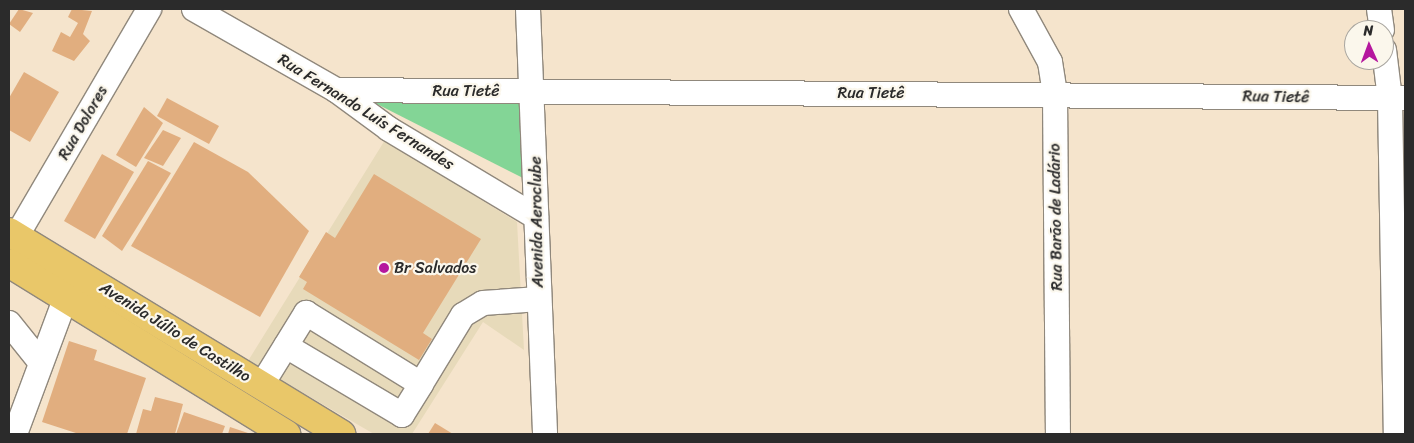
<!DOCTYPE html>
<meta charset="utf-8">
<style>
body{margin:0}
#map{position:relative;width:1414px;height:443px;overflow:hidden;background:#f5e4cc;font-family:Sriracha,sans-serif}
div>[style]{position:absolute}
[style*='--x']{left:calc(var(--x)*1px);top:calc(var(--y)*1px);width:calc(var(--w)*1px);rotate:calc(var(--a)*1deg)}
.built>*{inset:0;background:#e7daba}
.green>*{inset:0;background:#83d596}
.building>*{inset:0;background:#e1ae7f}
.roads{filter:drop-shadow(1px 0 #90887c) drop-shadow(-1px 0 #90887c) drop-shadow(0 1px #90887c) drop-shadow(0 -1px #90887c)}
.minor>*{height:24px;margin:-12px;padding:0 12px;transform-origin:12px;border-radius:12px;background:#fff}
.major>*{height:28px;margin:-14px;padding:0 14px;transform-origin:14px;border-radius:14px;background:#e9c769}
.dots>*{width:14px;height:14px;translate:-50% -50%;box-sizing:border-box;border:2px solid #fbf7ec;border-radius:50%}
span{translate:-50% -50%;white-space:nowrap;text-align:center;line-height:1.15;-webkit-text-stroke:4.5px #fbf7ec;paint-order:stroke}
.street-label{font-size:16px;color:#2b2b2b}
.poi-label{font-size:16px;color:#2b2b2b}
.left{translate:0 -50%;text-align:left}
.frame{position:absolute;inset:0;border:10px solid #2b2b2b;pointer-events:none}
.north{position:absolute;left:1344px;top:20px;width:50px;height:50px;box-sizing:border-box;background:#fbf7ec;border:1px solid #a8a59f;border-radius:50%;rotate:358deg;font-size:14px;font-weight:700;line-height:20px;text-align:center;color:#2b2b2b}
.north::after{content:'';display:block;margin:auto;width:18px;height:22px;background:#b5179e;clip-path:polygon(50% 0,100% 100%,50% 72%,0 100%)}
</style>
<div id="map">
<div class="built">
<div style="clip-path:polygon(385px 140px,517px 222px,524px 350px,483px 322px,412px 434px,374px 434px,248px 361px)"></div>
</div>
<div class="green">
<div style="clip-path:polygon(525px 98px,527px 180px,373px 102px)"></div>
</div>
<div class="building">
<div style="clip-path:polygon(19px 9px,33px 13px,20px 32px,9px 24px)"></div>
<div style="clip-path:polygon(72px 9px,92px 11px,83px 34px,90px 41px,74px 61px,52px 51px,61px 32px,70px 37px,78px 23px,68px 17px)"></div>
<div style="clip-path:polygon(24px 72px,59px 92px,30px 142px,9px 130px,9px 98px)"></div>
<div style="clip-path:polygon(167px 98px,219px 126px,209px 144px,157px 116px)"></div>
<div style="clip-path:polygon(144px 107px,163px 123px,136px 167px,116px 155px)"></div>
<div style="clip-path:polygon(163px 130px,181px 138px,163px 166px,144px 158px)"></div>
<div style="clip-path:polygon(194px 142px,248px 172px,309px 231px,260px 317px,131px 246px)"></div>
<div style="clip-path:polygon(102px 154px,134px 172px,95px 239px,64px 221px)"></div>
<div style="clip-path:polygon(148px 161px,171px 173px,122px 251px,102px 236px)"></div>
<div style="clip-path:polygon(374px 174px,481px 239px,423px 333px,432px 339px,419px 360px,303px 289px,307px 282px,299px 277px,326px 232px,335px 238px)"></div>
<div style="clip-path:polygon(69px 341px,97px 350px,94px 360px,146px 378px,127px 434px,79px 434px,42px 422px)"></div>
<div style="clip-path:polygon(155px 397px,183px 404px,175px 434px,136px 434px,143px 409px,151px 411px)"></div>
<div style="clip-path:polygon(184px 412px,225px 426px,222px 434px,176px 434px)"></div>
<div style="clip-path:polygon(435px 423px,453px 434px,428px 434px)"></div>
<div style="clip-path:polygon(230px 427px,251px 434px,228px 434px)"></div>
</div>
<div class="roads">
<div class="minor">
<div style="--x:194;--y:9;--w:163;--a:29.7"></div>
<div style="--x:336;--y:90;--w:66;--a:36.3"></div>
<div style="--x:389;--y:129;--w:171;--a:30.9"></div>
<div style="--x:528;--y:9;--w:425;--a:87.7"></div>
<div style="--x:1021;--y:9;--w:60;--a:61.3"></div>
<div style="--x:1050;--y:62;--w:33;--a:81"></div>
<div style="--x:1055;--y:95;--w:339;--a:89.5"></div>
<div style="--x:1379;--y:9;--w:21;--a:82"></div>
<div style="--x:1384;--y:50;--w:49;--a:83"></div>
<div style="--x:1390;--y:99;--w:335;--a:89"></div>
<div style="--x:336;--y:90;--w:1069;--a:0.43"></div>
<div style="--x:16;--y:237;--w:264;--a:-59.7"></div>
<div style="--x:9;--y:323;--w:51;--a:51.3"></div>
<div style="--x:286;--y:346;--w:135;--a:30.7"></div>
<div style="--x:402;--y:415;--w:36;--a:-58"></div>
<div style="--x:261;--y:386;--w:86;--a:-58.3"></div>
<div style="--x:306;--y:313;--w:135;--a:31.7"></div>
<div style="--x:421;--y:384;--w:81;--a:-58.7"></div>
<div style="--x:463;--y:315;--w:23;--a:-31"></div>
<div style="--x:483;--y:303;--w:56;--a:-4.1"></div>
<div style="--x:15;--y:434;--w:163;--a:-69.6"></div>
</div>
<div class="major">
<div style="--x:9;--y:232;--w:389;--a:31.3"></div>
<div style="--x:9;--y:263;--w:326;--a:31.7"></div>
</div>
</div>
<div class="dots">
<div style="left:384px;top:268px;background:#b5179e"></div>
</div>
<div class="street-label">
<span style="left:466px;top:91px">Rua Tietê</span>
<span style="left:871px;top:93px">Rua Tietê</span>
<span style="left:1276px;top:97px;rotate:1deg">Rua Tietê</span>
<span style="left:366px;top:112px;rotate:32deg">Rua Fernando Luís Fernandes</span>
<span style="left:83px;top:123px;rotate:-60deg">Rua Dolores</span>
<span style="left:1056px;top:217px;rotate:-91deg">Rua Barão de Ladário</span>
<span style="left:537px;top:222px;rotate:-91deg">Avenida Aeroclube</span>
<span style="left:175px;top:332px;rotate:32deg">Avenida Júlio de Castilho</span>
</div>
<div class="poi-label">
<span class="left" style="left:394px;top:268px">Br Salvados</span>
</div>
<div class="frame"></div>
<div class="north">N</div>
</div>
